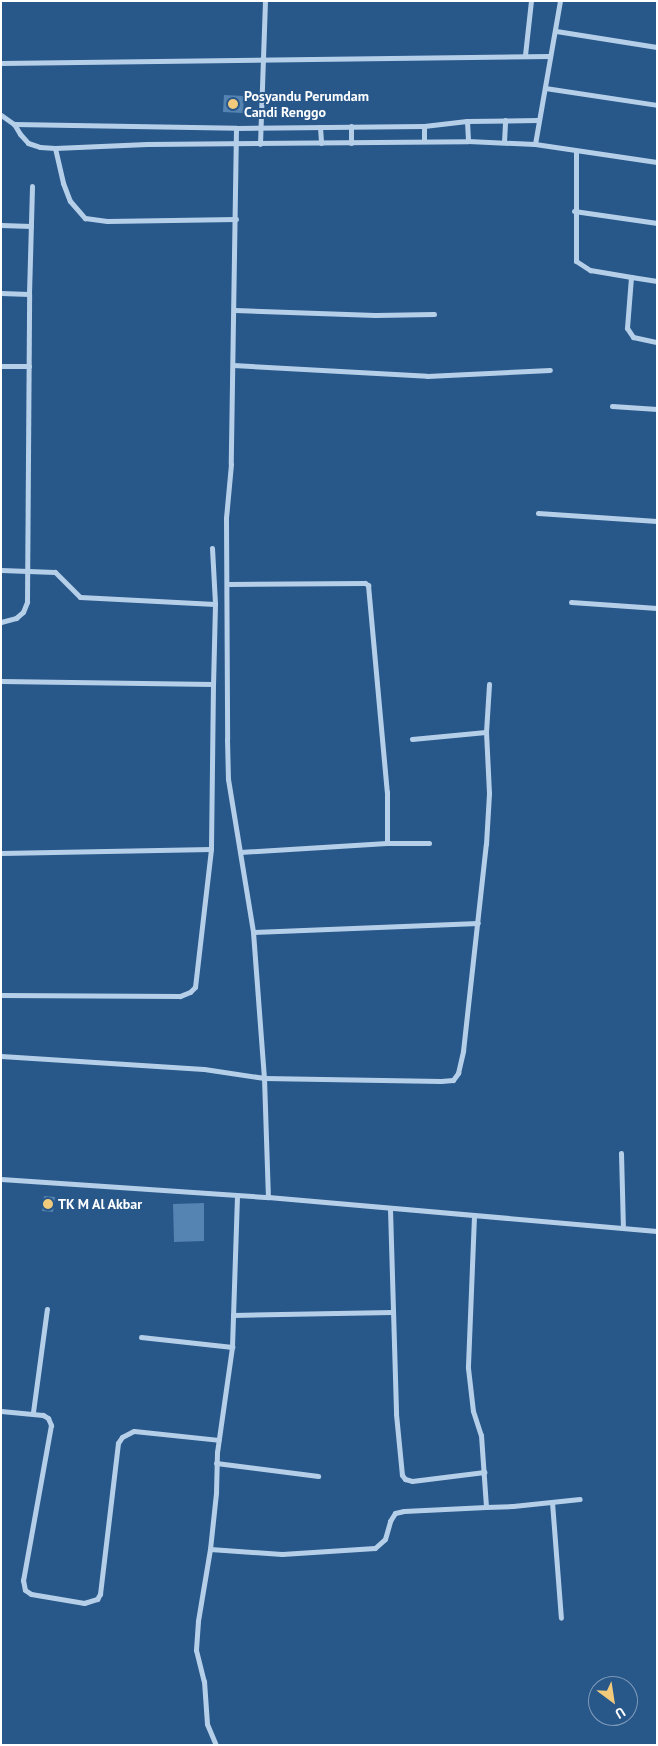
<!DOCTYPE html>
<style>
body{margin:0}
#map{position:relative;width:658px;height:1746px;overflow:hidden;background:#28578a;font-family:"PT Sans",sans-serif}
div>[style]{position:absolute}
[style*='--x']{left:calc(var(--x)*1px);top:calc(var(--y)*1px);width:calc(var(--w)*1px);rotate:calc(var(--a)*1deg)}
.building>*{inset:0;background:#5583b2}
.minor>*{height:5px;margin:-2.5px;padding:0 2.5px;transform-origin:2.5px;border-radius:2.5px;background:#b6cfe9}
.dots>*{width:14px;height:14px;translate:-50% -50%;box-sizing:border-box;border:2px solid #28578a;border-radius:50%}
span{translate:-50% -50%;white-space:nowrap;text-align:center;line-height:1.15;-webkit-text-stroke:4px #28578a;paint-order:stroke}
.poi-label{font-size:14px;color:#fff;font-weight:700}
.left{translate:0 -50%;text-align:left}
.frame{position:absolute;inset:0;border:2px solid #fff;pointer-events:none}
.north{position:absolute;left:588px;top:1676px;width:50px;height:50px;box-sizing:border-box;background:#28578a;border:1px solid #7e9ab9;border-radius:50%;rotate:149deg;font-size:14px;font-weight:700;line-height:20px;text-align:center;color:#fff}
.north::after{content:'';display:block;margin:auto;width:18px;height:22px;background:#f1ca7c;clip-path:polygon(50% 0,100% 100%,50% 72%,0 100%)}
</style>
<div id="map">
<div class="building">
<div style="clip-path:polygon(224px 95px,244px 96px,243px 113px,223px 112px)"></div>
<div style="clip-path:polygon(44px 1196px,55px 1197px,53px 1212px,42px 1211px)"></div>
<div style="clip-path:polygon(204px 1203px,204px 1241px,174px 1242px,173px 1204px)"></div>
</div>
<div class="minor">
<div style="--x:556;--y:31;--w:102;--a:9"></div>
<div style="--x:525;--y:55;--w:54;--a:-83.7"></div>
<div style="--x:1;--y:63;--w:549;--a:-0.73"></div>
<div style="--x:545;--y:88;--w:113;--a:8.6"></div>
<div style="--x:1;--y:115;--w:16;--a:35"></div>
<div style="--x:14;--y:124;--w:222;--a:1"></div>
<div style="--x:236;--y:128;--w:188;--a:-0.6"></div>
<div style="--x:424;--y:126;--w:43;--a:-6.6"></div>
<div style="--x:467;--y:121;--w:71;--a:-0.8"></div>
<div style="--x:467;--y:121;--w:20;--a:87"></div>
<div style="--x:14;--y:124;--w:12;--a:59"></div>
<div style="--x:20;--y:134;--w:12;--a:48"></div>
<div style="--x:28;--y:143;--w:13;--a:18"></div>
<div style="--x:40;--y:147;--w:15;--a:4"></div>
<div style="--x:55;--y:148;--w:92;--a:-2.5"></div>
<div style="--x:147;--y:144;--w:321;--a:-0.5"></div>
<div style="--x:468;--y:141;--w:67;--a:2.6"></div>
<div style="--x:535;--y:144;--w:123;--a:8.4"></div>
<div style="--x:351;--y:126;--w:17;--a:90"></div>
<div style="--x:320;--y:127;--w:16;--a:86"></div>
<div style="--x:236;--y:128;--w:336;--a:90.9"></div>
<div style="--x:231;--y:464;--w:54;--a:95.3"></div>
<div style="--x:226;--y:518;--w:221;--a:89.7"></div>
<div style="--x:227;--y:739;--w:40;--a:88.6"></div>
<div style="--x:228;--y:779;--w:155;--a:80.7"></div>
<div style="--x:253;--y:932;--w:146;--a:85.7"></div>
<div style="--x:264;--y:1078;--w:177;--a:1"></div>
<div style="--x:441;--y:1081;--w:12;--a:-5"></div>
<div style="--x:453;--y:1080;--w:9;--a:-54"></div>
<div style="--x:458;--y:1073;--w:23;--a:-77"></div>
<div style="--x:463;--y:1051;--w:208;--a:-83.7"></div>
<div style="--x:486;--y:844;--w:51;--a:-86.6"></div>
<div style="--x:489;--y:793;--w:61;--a:-92.8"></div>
<div style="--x:486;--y:732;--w:48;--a:-86.4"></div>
<div style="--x:424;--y:141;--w:15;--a:-90"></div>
<div style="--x:504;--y:142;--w:22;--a:-87"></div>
<div style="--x:260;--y:144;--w:143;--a:-88"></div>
<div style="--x:535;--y:144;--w:145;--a:-80.1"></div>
<div style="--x:55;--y:148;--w:36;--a:77"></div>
<div style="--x:63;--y:183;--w:19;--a:69"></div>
<div style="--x:70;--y:201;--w:23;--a:49"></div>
<div style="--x:85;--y:218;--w:22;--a:8"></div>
<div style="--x:107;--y:221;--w:129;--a:-0.9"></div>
<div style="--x:576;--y:151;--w:110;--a:90"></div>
<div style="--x:576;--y:261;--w:17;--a:33"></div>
<div style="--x:590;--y:270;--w:42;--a:9.7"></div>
<div style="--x:574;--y:211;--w:84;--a:8.2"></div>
<div style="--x:1;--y:225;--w:30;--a:2"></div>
<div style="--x:657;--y:281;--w:26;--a:-171"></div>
<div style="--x:631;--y:277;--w:51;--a:94.5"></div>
<div style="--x:627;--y:328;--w:11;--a:56"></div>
<div style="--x:633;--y:337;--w:25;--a:12"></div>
<div style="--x:1;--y:293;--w:28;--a:2"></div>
<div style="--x:235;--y:310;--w:140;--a:2"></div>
<div style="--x:375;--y:315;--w:59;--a:-1"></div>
<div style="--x:233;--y:365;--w:194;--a:3.2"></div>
<div style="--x:427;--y:376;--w:123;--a:-2.8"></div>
<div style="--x:1;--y:366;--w:28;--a:0"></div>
<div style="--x:612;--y:406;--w:45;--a:3.8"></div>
<div style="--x:538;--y:513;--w:119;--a:3.8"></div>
<div style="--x:212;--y:548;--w:56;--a:86.9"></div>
<div style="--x:215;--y:604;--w:80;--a:91.4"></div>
<div style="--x:1;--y:570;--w:54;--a:2.1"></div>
<div style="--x:55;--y:572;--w:35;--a:45"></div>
<div style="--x:80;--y:597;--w:135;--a:3"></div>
<div style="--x:228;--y:584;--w:137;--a:-0.4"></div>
<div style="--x:365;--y:583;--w:4;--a:34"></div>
<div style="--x:368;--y:585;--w:208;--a:84.8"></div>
<div style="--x:387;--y:792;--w:51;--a:90"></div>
<div style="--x:571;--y:602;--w:86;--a:4"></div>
<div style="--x:1;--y:622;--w:16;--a:-15"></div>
<div style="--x:16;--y:618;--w:9;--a:-41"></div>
<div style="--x:23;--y:612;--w:11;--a:-68"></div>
<div style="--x:27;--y:602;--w:308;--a:-89.6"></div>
<div style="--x:29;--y:294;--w:108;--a:-88.4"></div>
<div style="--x:1;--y:681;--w:212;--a:0.8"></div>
<div style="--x:213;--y:684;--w:165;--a:90.7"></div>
<div style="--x:211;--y:849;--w:139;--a:96.6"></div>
<div style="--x:195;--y:987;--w:7;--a:135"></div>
<div style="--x:190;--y:992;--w:11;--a:158"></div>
<div style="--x:180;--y:996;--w:179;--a:-179.7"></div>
<div style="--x:412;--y:739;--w:74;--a:-5.4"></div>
<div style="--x:240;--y:852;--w:147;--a:-3.5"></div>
<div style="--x:387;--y:843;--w:42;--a:0"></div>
<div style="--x:1;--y:853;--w:210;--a:-1.1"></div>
<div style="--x:253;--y:932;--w:225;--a:-2.3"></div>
<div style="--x:1;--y:1056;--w:203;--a:3.7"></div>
<div style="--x:204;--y:1069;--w:61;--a:8.5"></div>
<div style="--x:264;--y:1078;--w:119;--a:88.1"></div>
<div style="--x:621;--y:1153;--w:75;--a:88.5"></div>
<div style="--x:1;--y:1179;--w:268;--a:3.9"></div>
<div style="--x:268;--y:1197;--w:390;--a:5"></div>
<div style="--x:237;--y:1196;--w:151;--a:91.9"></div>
<div style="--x:232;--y:1347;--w:106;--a:98.1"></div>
<div style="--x:217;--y:1452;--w:41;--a:91.4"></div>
<div style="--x:216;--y:1493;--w:56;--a:96.1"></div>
<div style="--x:210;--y:1549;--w:72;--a:4"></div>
<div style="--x:282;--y:1554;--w:93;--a:-3.7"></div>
<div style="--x:375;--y:1548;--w:13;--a:-42"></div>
<div style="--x:385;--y:1539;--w:19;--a:-74"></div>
<div style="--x:390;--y:1521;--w:9;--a:-58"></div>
<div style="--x:395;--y:1513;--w:9;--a:-13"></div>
<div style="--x:404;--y:1511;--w:82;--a:-2.8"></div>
<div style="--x:390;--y:1209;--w:205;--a:88.3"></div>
<div style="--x:396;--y:1414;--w:61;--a:84.4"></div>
<div style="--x:402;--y:1475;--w:5;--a:53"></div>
<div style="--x:405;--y:1479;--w:7;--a:16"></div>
<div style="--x:412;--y:1481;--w:73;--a:-7.1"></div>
<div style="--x:474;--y:1216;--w:152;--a:92.3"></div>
<div style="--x:468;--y:1368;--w:43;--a:83.4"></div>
<div style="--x:473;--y:1411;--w:25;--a:72"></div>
<div style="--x:481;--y:1435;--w:72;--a:86"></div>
<div style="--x:486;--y:1507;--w:27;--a:-2"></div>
<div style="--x:513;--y:1506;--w:67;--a:-6"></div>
<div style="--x:233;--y:1315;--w:159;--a:-1.1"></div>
<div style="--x:141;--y:1337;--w:92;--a:6.3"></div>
<div style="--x:1;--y:1411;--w:42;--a:5.4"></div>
<div style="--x:43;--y:1415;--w:6;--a:31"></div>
<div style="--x:48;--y:1418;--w:8;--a:67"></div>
<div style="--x:51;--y:1425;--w:158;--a:100.2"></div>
<div style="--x:23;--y:1580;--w:10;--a:79"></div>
<div style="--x:25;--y:1590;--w:7;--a:34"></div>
<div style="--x:31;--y:1594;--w:54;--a:9.6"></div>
<div style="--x:84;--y:1603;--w:14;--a:-17"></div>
<div style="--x:97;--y:1599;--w:6;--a:-59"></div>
<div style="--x:100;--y:1594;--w:152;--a:-83.2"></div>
<div style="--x:118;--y:1443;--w:7;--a:-56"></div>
<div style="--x:122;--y:1437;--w:13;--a:-27"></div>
<div style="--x:134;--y:1431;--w:85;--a:6"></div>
<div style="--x:33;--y:1412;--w:104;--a:-82.3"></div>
<div style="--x:216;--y:1463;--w:103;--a:7.3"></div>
<div style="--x:552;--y:1502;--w:116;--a:85.6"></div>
<div style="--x:210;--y:1549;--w:73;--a:99.5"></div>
<div style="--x:198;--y:1621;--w:29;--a:94"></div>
<div style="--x:196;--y:1650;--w:32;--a:76"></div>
<div style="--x:204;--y:1681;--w:43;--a:86"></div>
<div style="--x:207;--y:1724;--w:23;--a:67"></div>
</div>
<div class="dots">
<div style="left:233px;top:104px;background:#f1ca7c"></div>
<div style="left:48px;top:1204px;background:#f1ca7c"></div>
</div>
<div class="poi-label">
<span class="left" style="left:244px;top:104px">Posyandu Perumdam<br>Candi Renggo</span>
<span class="left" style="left:58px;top:1204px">TK M Al Akbar</span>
</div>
<div class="frame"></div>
<div class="north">U</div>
</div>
